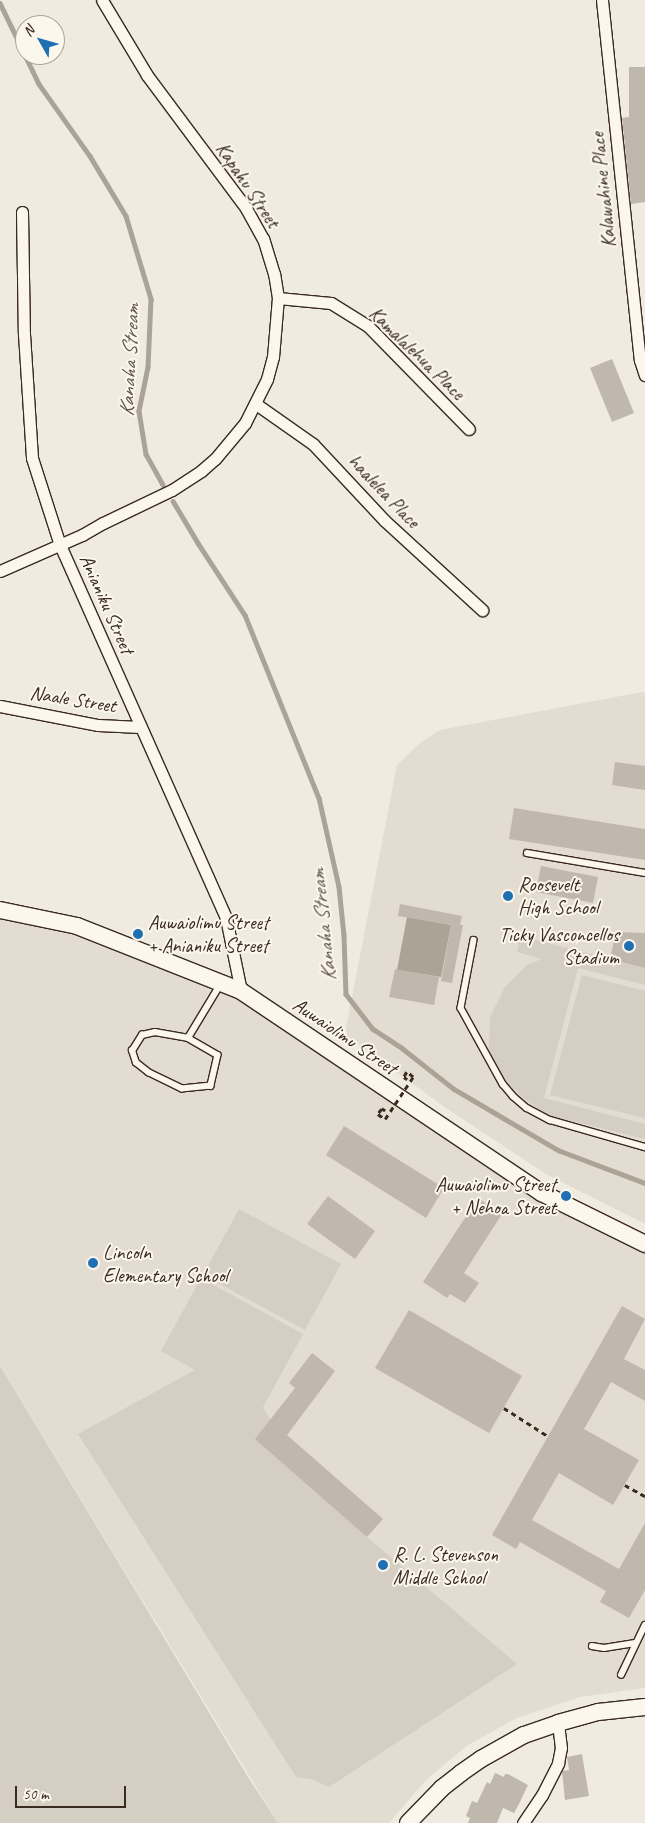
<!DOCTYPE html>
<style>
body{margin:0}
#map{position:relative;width:645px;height:1823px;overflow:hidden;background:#f0ebe0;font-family:Caveat,sans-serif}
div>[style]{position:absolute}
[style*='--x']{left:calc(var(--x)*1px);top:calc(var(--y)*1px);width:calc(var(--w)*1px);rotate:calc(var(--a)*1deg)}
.built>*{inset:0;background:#e2dcd1}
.green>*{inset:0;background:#d5cec3}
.water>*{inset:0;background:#aca397}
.stream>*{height:4.5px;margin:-2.25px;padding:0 2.25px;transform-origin:2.25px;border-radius:2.25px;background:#aca397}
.building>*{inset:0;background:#c0b8ad}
.path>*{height:2.5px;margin-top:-1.25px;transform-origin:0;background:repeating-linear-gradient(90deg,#3b2a1e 0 5px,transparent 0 9px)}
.roads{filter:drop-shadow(1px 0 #3b2a1e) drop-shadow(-1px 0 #3b2a1e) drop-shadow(0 1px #3b2a1e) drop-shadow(0 -1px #3b2a1e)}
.lane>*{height:5.5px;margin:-2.75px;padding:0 2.75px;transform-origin:2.75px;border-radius:2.75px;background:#fbf7ec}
.street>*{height:11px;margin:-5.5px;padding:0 5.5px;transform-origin:5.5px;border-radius:5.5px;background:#fbf7ec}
.secondary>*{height:16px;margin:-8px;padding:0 8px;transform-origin:8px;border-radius:8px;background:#fbf7ec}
.path-bridge>*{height:2.5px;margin-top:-1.25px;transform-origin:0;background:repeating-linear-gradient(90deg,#3b2a1e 0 5px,transparent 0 9px)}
.dots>*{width:14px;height:14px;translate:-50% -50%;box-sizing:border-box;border:2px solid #fbf7ec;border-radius:50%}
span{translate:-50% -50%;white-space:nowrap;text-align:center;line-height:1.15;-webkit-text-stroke:4px #fbf7ec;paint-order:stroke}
.street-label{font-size:20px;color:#3b2a1e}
.poi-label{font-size:20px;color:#3b2a1e}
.left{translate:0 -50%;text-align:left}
.right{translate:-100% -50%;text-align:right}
.water-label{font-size:21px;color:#635448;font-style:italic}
.north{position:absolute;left:15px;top:15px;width:50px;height:50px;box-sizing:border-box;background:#fbf7ec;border:1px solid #aea59a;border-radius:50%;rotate:308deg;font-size:14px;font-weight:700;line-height:20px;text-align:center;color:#3b2a1e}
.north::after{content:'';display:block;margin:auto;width:18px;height:22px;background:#1f6fb2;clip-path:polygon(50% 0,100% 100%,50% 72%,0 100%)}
.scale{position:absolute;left:15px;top:1786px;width:111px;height:22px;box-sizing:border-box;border:2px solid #3b2a1e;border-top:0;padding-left:6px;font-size:15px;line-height:18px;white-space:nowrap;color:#3b2a1e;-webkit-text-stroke:4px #fbf7ec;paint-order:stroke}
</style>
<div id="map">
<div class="built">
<div style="clip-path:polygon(642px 692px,645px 693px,645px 1224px,546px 1174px,446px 1108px,347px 1036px,346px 1028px,397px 765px,420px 743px,440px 730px)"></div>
<div style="clip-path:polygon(0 910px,77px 926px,241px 991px,645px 1251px,645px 1688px,580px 1697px,517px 1718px,468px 1745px,427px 1779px,389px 1823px,278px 1823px,0 1366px)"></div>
</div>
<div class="green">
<div style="clip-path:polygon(520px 936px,645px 968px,645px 985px,578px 968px,544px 1098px,645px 1124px,645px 1139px,547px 1115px,522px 1097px,501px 1076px,489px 1050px,490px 1017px,505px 987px,527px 965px,542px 959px,517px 952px)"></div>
<div style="clip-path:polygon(582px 975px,645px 991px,645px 1118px,550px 1095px)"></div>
<div style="clip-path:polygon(239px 1209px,341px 1264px,305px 1330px,203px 1275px)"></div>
<div style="clip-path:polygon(201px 1278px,303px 1334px,263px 1407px,271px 1421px,367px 1537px,517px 1664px,329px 1787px,311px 1779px,296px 1777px,78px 1434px,195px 1370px,161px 1351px)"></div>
<div style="clip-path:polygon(0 1366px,248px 1777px,278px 1823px,0 1823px)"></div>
</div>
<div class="water">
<div style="clip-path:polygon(407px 917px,451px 925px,441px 977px,397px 970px)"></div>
</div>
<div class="stream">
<div style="--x:0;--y:3;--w:90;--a:64.3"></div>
<div style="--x:39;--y:84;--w:88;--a:54.7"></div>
<div style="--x:90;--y:156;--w:70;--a:59"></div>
<div style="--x:126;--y:216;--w:87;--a:73.2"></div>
<div style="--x:151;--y:299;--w:68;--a:92.5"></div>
<div style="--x:148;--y:367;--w:45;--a:101.6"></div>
<div style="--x:139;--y:411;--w:44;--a:80.8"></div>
<div style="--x:146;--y:454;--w:35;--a:61"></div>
<div style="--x:173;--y:501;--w:49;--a:59.2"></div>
<div style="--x:198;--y:543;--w:86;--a:56.9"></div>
<div style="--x:245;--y:615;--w:197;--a:68"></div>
<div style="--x:319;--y:798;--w:91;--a:77.3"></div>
<div style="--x:339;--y:887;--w:48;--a:84.1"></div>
<div style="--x:344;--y:935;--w:59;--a:88.1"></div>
<div style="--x:346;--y:994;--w:44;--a:52.4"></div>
<div style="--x:373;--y:1029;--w:35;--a:33"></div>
<div style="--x:402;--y:1048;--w:66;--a:38.3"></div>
<div style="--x:454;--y:1089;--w:121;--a:30.4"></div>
<div style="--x:558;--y:1150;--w:93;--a:20.8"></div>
</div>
<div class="building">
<div style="clip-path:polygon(629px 67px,645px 67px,645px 202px,631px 204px,622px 118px,629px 117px)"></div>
<div style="clip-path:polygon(612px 359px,634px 413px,612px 422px,590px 368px)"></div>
<div style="clip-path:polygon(615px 762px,645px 766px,645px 790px,612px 785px)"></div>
<div style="clip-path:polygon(514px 808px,645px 829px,645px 860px,509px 839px)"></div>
<div style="clip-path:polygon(541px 866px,598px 877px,593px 903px,536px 892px)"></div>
<div style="clip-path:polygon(400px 904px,462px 916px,460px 925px,463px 925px,452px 983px,441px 981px,451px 925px,398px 916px)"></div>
<div style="clip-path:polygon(616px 932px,645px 933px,645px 968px,610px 959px)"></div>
<div style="clip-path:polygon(395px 969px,439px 977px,434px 1005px,389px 997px)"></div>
<div style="clip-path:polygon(344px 1126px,444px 1188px,426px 1218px,326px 1155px)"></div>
<div style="clip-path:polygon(328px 1196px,375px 1231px,355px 1259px,307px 1224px)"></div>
<div style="clip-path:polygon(478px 1198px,502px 1214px,464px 1273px,479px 1283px,465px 1303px,450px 1294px,447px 1298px,423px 1282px)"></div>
<div style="clip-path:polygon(622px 1306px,645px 1319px,624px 1359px,645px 1370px,645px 1401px,611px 1382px,584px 1429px,639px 1460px,613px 1505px,559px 1473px,532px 1520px,619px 1569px,645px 1523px,645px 1590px,629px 1618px,600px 1602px,606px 1591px,520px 1542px,516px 1549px,492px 1535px)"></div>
<div style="clip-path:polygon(409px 1310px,522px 1376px,489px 1433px,375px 1368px)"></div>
<div style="clip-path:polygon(312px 1353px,335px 1371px,287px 1435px,383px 1519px,367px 1537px,255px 1439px,295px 1388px,289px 1383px)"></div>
<div style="clip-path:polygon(582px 1754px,589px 1796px,565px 1800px,562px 1771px,569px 1770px,567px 1757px)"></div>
<div style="clip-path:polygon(495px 1773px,504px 1777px,505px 1774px,508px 1774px,528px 1785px,520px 1802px,514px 1813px,503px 1808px,497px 1823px,468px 1823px,470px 1818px,466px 1816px,472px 1801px,477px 1803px,487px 1782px,490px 1784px)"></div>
</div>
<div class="path">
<div style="--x:504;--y:1408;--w:52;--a:32.5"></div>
<div style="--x:625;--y:1485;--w:23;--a:29"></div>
</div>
<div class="roads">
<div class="lane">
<div style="--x:527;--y:853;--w:120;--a:9.6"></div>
<div style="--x:474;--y:940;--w:69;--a:100.8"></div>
<div style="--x:461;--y:1008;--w:87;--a:61.1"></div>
<div style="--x:503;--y:1084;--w:16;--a:50"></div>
<div style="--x:513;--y:1096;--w:18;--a:41"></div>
<div style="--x:527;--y:1108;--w:26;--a:28"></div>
<div style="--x:550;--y:1120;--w:99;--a:15.9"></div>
<div style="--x:155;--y:1032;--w:34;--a:10"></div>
<div style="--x:188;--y:1038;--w:34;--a:30"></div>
<div style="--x:218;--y:1055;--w:32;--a:103"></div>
<div style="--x:211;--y:1086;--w:29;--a:174"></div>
<div style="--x:182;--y:1089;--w:37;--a:-154"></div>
<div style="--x:149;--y:1073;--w:16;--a:-142"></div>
<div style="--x:136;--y:1063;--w:13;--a:-108"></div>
<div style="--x:132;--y:1051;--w:19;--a:-58"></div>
<div style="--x:142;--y:1035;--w:13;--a:-13"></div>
<div style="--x:188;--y:1038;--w:62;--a:-58.9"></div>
<div style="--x:592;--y:1646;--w:12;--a:9"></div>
<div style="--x:604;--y:1648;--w:31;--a:-9"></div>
<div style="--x:621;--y:1675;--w:55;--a:-64.4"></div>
</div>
<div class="street">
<div style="--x:602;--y:0;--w:362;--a:84"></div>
<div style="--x:640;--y:360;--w:16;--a:72"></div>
<div style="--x:22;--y:212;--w:122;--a:89.1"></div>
<div style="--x:24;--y:334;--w:124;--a:86.3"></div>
<div style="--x:32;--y:458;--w:91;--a:72.2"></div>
<div style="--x:60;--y:545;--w:408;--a:66"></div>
<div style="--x:226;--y:918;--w:75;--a:78.4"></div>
<div style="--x:278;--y:298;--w:53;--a:5.4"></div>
<div style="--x:331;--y:303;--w:44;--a:31.9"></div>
<div style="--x:368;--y:326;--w:144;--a:45.6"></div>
<div style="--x:256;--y:404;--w:70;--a:35.1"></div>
<div style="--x:313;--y:444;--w:105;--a:46.9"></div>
<div style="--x:385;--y:521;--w:132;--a:42.5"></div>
<div style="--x:0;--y:571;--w:90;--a:-23.7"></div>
<div style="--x:82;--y:535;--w:24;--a:-30"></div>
<div style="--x:103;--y:523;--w:76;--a:-25.6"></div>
<div style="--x:172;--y:490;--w:35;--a:-33"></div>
<div style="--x:201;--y:471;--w:18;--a:-41"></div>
<div style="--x:215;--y:459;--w:47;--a:-50.2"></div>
<div style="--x:245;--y:423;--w:49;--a:-63.4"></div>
<div style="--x:267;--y:379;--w:23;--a:-75"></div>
<div style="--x:273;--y:357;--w:59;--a:-85.2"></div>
<div style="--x:278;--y:298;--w:24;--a:-99"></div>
<div style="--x:274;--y:274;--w:37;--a:-107"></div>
<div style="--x:263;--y:239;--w:35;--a:-119"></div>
<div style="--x:246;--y:208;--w:166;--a:-126.7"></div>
<div style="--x:147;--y:75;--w:87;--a:-121"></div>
<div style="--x:0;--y:706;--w:100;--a:11"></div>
<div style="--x:98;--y:725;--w:42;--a:2.7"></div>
<div style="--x:523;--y:1823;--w:34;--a:-56"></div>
<div style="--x:542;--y:1795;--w:36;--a:-63"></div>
<div style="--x:558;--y:1763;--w:15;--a:-79"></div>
<div style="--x:561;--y:1748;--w:25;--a:-97"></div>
</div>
<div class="secondary">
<div style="--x:0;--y:910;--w:79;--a:11.7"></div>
<div style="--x:77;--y:926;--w:176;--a:21.6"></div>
<div style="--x:241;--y:991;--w:362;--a:33.9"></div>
<div style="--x:542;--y:1193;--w:115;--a:26.3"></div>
<div style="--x:408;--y:1823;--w:49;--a:-45.8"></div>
<div style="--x:442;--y:1788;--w:24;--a:-38"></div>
<div style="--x:461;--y:1773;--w:24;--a:-35"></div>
<div style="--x:481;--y:1759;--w:49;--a:-29.2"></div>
<div style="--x:524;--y:1735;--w:36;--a:-19"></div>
<div style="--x:558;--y:1723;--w:41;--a:-15.4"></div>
<div style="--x:598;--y:1712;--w:47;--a:-6.1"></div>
</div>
</div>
<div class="path-bridge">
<div style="--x:385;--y:1111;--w:4;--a:-146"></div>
<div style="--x:382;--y:1109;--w:6;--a:129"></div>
<div style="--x:378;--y:1114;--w:9;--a:36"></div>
<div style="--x:385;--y:1119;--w:50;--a:-56.3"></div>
<div style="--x:413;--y:1077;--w:8;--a:-140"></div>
<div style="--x:407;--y:1072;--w:6;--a:121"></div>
<div style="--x:404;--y:1077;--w:4;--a:34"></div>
</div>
<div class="dots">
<div style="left:508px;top:896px;background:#1f6fb2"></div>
<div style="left:138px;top:934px;background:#1f6fb2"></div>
<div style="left:629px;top:946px;background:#1f6fb2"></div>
<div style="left:566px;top:1196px;background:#1f6fb2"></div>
<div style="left:93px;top:1263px;background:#1f6fb2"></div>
<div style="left:383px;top:1565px;background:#1f6fb2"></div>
</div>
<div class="street-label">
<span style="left:248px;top:185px;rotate:56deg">Kapahu Street</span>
<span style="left:603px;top:190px;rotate:-96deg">Kalawahine Place</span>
<span style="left:417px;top:353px;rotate:44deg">Kamalalehua Place</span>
<span style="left:384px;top:491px;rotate:46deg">haalelea Place</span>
<span style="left:107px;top:604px;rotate:66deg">Anianiku Street</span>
<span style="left:73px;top:699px;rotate:9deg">Naale Street</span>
<span style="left:345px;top:1036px;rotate:34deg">Auwaiolimu Street</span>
</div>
<div class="poi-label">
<span class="left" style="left:518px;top:896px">Roosevelt<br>High School</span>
<span class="left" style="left:148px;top:934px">Auwaiolimu Street<br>+ Anianiku Street</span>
<span class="right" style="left:619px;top:946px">Ticky Vasconcellos<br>Stadium</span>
<span class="right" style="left:556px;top:1196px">Auwaiolimu Street<br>+ Nehoa Street</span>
<span class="left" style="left:103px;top:1264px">Lincoln<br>Elementary School</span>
<span class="left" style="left:393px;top:1566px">R. L. Stevenson<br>Middle School</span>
</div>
<div class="water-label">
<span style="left:129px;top:360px;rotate:-87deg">Kanaha Stream</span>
<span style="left:323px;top:925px;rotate:-96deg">Kanaha Stream</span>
</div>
<div class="north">N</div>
<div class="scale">50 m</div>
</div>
